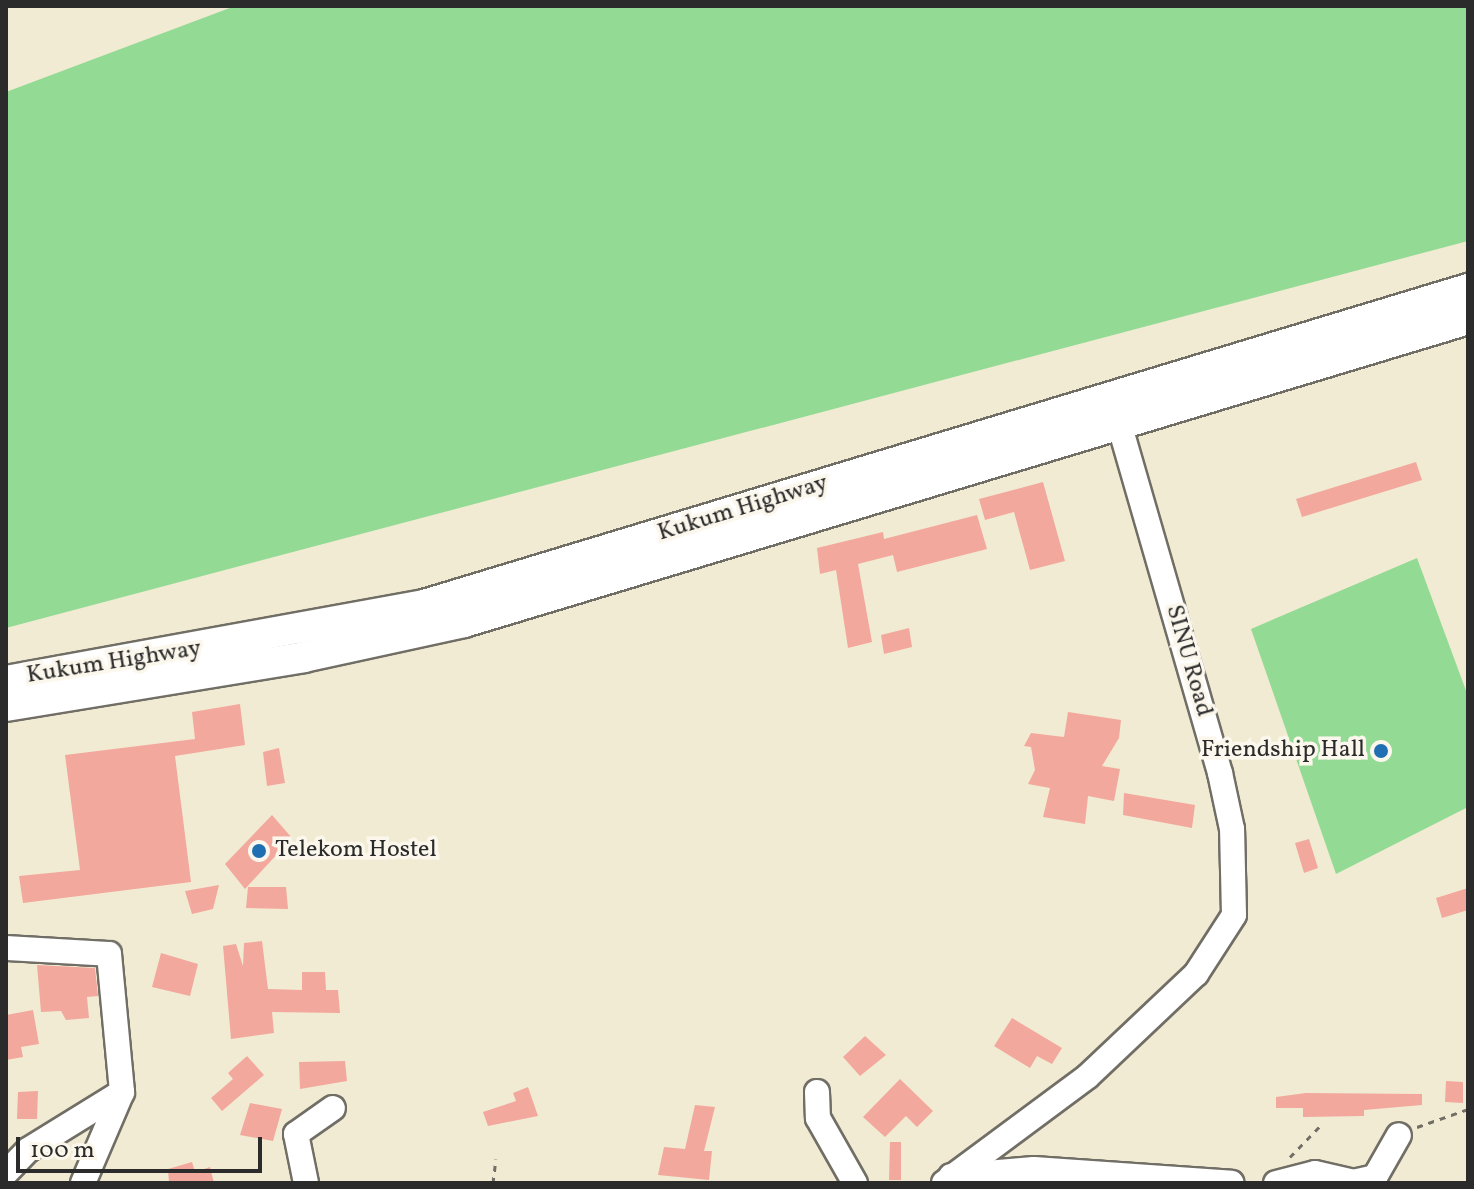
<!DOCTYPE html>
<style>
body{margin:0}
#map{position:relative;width:1474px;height:1189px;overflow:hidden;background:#f2ebd3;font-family:Vollkorn,serif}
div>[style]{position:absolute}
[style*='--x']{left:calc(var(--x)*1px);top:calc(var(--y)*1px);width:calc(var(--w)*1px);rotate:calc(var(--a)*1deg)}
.green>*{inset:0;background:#93da94}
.building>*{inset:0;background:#f2a89d}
.path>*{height:3px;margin-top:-1.5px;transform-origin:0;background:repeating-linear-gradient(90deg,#716e66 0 6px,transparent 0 12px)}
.roads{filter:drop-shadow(2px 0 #716e66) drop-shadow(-2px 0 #716e66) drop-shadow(0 2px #716e66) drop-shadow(0 -2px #716e66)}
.minor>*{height:24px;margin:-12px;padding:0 12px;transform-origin:12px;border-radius:12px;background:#fff}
.major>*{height:30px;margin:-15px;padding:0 15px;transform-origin:15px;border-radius:15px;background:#fff}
.dots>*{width:22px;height:22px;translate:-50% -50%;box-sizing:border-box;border:4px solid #fbf7ec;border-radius:50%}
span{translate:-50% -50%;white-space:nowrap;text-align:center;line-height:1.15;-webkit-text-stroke:7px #fbf7ec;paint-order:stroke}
.street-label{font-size:24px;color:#2b2b2b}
.poi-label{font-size:24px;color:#2b2b2b}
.right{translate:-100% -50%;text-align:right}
.left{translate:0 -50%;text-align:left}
.frame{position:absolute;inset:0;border:8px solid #2b2b2b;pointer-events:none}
.scale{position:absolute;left:16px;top:1137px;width:246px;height:36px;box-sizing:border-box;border:4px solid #2b2b2b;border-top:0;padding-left:10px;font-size:24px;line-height:28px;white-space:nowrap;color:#2b2b2b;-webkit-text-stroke:6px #fbf7ec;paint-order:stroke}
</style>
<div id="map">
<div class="green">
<div style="clip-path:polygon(235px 6px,1468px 6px,1468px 241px,6px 628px,6px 92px)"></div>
<div style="clip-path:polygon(1417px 558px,1468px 696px,1468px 807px,1336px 874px,1251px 629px)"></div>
</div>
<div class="building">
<div style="clip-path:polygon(1416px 462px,1422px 480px,1302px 517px,1296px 499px)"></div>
<div style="clip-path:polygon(1043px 482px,1065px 561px,1030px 570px,1014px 512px,985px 520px,979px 499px)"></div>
<div style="clip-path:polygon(977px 515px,987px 549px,897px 572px,893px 555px,858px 564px,872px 642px,848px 648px,836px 570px,820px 574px,817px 548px,883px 532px,884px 539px)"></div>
<div style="clip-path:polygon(909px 628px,912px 647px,884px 654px,881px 635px)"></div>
<div style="clip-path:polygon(240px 704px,245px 745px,175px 756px,191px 882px,23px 903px,19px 876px,80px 870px,65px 755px,195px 739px,192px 712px)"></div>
<div style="clip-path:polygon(1068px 712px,1121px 720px,1119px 738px,1102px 766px,1120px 769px,1114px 801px,1088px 796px,1085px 824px,1043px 817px,1050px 788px,1028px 784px,1035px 770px,1031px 747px,1024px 746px,1031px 733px,1064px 737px)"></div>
<div style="clip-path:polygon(279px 748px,285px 783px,267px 786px,263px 752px)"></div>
<div style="clip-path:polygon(1124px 793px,1195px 805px,1192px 828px,1123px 815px)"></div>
<div style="clip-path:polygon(272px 815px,292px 838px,245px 889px,225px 864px)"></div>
<div style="clip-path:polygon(1309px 839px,1318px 868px,1304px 873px,1295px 843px)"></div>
<div style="clip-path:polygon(219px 885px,213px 909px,192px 914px,185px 891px)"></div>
<div style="clip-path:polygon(248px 887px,286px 887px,288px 909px,246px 908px)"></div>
<div style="clip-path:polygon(1468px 888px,1468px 910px,1442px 918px,1436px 898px)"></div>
<div style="clip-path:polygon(262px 941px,268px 989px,302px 990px,302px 972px,325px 972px,326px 990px,338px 990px,340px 1013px,272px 1012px,274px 1033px,231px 1039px,223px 946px,236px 944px,243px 966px,244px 943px)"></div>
<div style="clip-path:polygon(161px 953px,198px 964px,190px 996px,152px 987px)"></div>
<div style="clip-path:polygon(37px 965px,95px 968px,98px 996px,87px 997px,89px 1018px,66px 1020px,61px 1011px,41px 1012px)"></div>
<div style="clip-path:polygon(33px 1010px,39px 1044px,21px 1047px,23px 1057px,6px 1060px,6px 1015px)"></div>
<div style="clip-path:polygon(1012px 1018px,1062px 1048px,1052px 1064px,1037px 1056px,1030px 1068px,994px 1046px)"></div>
<div style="clip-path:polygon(865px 1036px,886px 1055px,860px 1076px,843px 1057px)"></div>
<div style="clip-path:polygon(247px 1056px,264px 1075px,222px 1111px,211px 1098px,233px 1079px,228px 1073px)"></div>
<div style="clip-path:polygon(345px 1061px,347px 1081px,300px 1089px,299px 1062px)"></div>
<div style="clip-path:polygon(900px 1079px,933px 1111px,917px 1127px,906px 1116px,885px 1137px,863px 1117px)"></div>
<div style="clip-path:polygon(1446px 1081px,1463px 1082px,1463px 1103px,1445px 1102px)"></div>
<div style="clip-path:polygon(528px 1087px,538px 1116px,488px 1126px,483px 1112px,516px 1101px,513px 1093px)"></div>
<div style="clip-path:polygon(38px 1091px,37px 1119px,17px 1119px,18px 1092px)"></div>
<div style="clip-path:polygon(1306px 1093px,1422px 1094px,1422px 1105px,1364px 1110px,1364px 1116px,1303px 1117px,1303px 1108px,1276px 1108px,1276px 1097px)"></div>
<div style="clip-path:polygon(250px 1103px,282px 1109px,273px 1141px,240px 1135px)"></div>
<div style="clip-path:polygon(695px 1105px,715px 1107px,704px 1151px,712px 1151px,709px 1180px,658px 1175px,664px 1147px,685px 1149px)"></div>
<div style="clip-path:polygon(890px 1142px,901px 1142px,901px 1180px,889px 1180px)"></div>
<div style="clip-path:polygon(192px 1162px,195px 1172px,210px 1167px,214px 1183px,169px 1183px,168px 1169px)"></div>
</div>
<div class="path">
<div style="--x:1417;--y:1127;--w:54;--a:-19.4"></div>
<div style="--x:1290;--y:1157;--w:47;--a:-45.9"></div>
<div style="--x:493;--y:1183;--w:24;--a:-83"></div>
</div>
<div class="roads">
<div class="minor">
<div style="--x:6;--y:948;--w:103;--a:3.3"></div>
<div style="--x:109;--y:954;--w:139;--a:84.6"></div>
<div style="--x:122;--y:1092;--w:110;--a:148.3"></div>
<div style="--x:28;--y:1150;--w:32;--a:134"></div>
<div style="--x:817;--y:1092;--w:26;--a:88"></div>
<div style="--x:818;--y:1118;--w:75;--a:60.4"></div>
<div style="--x:951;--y:1176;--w:83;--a:-4.8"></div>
<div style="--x:1034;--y:1169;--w:198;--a:4"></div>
<div style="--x:83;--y:1183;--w:99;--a:-66.8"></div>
<div style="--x:306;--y:1183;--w:50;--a:-101.5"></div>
<div style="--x:296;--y:1134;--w:45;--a:-35.1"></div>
<div style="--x:944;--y:1183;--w:179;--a:-36.6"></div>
<div style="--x:1088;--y:1076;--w:149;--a:-43.4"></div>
<div style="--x:1196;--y:974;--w:70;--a:-57.2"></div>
<div style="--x:1234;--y:915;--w:86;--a:-91.3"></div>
<div style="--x:1232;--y:829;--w:57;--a:-102.1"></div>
<div style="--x:1220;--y:773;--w:379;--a:-106.1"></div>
<div style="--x:1276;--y:1183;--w:40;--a:-14.4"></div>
<div style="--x:1315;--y:1173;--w:39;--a:13"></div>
<div style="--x:1353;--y:1182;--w:23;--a:-13"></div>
<div style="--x:1375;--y:1177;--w:48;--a:-60.3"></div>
</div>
<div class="major">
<div style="--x:6;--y:681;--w:425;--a:-10.3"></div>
<div style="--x:424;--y:605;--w:1091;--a:-16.84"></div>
<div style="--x:6;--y:706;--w:302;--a:-9.3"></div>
<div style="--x:304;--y:657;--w:164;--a:-12.3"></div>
<div style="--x:464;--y:622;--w:1049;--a:-16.79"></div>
</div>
</div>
<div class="dots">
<div style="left:1381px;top:751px;background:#1f6fb2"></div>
<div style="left:259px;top:851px;background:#1f6fb2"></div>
</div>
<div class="street-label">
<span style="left:743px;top:509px;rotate:-17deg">Kukum Highway</span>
<span style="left:1188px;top:661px;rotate:74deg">SINU Road</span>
<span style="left:114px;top:663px;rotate:-9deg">Kukum Highway</span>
</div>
<div class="poi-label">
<span class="right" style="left:1365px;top:751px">Friendship Hall</span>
<span class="left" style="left:275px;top:851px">Telekom Hostel</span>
</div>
<div class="frame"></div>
<div class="scale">100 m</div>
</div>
